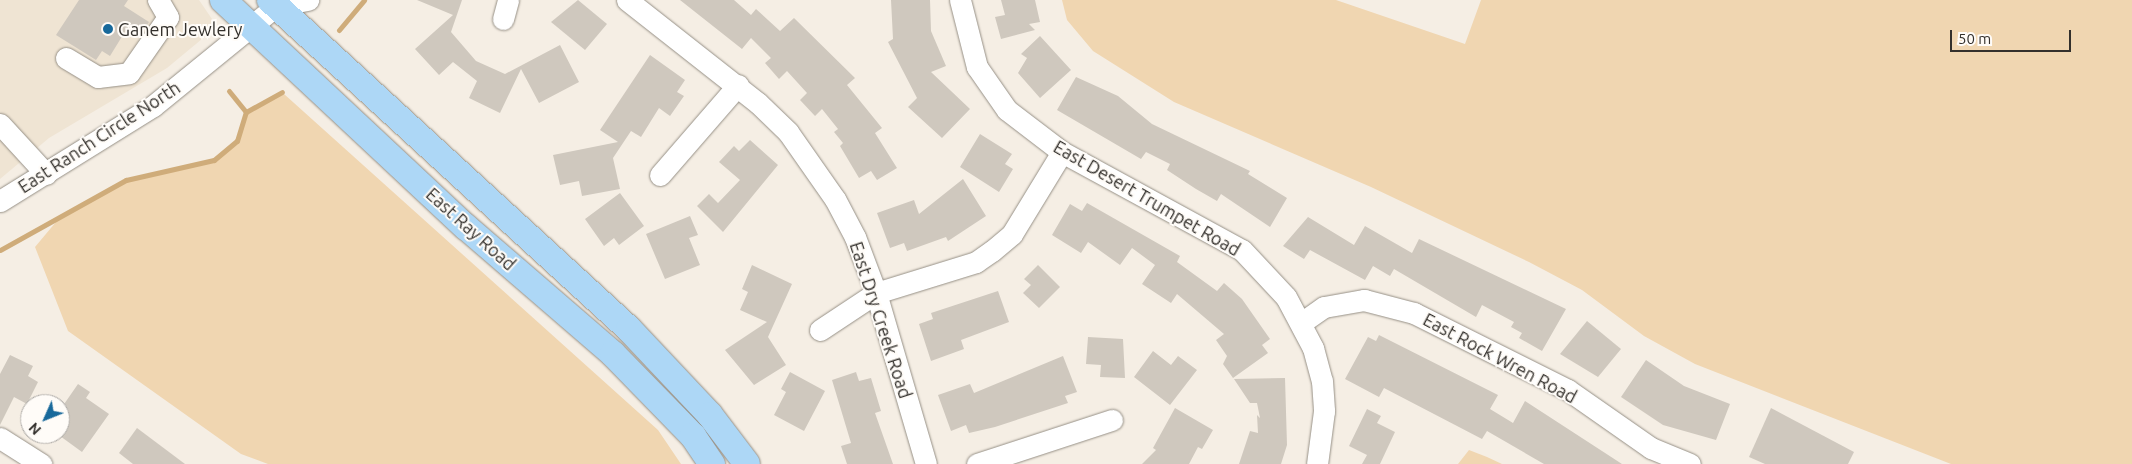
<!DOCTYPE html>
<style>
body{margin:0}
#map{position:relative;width:2132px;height:464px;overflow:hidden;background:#f5eee4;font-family:Ubuntu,sans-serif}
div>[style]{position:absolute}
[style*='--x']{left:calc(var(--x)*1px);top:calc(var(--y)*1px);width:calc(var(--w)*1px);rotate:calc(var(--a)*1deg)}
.built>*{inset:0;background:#efe4d3}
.green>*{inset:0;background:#f0d6b1}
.stream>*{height:5px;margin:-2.5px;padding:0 2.5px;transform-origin:2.5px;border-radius:2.5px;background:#cfac7a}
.building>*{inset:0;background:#cfc8be}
.roads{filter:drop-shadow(0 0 1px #969086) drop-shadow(0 0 1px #969086)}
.minor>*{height:21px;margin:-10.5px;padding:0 10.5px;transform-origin:10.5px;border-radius:10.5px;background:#fff}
.major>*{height:26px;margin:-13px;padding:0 13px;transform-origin:13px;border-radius:13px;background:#add7f6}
.dots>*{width:14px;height:14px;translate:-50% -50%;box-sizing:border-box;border:2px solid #fffcf8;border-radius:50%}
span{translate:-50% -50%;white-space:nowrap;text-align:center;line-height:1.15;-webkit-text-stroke:4px #fffcf8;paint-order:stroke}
.poi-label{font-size:18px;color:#33302c}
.left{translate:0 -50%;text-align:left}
.street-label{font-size:18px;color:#33302c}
.north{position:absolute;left:20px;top:394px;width:50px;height:50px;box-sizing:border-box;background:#fffcf8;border:1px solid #adaaa6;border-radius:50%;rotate:226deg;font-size:14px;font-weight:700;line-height:20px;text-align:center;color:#33302c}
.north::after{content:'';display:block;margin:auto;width:18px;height:22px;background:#18699b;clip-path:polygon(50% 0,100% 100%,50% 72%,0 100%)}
.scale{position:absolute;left:1950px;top:30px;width:121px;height:22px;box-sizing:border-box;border:2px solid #33302c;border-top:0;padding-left:6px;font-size:15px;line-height:18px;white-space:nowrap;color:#33302c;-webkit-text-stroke:4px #fffcf8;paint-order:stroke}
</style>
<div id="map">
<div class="built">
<i style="clip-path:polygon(0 0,199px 0,212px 19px,208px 34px,167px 68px,49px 138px,0 179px)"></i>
</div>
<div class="green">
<i style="clip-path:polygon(1062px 0,1336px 0,1465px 44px,1481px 0,2132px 0,2132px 464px,1951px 464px,1695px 364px,1644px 336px,1582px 290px,1529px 262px,1371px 187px,1174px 102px,1093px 51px,1067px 20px)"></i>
<i style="clip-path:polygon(284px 94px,658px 430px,681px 464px,268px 464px,241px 454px,68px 331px,35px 247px,61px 216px,126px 180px,214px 160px,237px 141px,246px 112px)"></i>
<i style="clip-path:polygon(1469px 450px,1487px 457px,1502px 464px,1458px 464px)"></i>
</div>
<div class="stream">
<i style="--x:339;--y:30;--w:39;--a:-50"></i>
<i style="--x:229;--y:91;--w:27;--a:51"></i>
<i style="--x:0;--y:250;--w:144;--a:-29.1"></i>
<i style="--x:126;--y:180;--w:90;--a:-12.8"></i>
<i style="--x:214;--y:160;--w:30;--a:-40"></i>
<i style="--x:237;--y:141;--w:30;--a:-73"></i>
<i style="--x:246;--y:112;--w:41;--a:-29.1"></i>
</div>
<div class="building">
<i style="clip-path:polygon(79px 0,128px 0,124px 6px,149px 22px,138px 38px,126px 30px,110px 56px,102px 51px,96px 60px,56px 35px)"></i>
<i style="clip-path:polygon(417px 0,462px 0,451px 32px,476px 61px,505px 74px,560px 45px,579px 82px,539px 103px,521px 69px,500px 113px,469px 98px,477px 81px,453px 62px,439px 75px,415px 49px,453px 15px)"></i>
<i style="clip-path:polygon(578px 0,607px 24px,585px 50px,551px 22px)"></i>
<i style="clip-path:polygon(680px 0,734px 0,751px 15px,756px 9px,780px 31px,794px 18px,855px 78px,847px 85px,882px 128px,875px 133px,897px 168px,877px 180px,871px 171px,859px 178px,840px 146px,843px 143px,834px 132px,838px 129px,822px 109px,815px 116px,800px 100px,807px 93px,787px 71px,779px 79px,765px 63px,771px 58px,751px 38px,742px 49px)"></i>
<i style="clip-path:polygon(891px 0,930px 0,931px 31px,946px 66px,931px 72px,970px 109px,942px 138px,908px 107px,917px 98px,888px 42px,893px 39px)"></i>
<i style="clip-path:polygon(1001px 0,1035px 0,1040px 22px,1029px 24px,1035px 30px,1001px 39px,995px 17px,1005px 15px)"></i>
<i style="clip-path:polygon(1040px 36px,1071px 70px,1040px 98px,1018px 73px,1027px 58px,1021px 54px)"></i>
<i style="clip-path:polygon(650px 55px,685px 80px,677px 92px,684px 96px,670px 116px,659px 108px,641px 137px,631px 131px,613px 158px,620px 189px,582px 196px,579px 181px,560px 185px,553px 155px,618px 142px,600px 130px)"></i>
<i style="clip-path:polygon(1076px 77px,1118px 96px,1152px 124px,1250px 171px,1248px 174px,1287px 198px,1270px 227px,1221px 194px,1217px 201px,1196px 189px,1167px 170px,1170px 164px,1146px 152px,1141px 159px,1057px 110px)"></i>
<i style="clip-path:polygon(980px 134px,1012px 154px,1005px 164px,1013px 169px,999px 192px,960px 167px)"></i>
<i style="clip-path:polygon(750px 140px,778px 165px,723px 232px,697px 206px,709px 194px,718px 203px,740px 180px,719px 162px,734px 146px,739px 151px)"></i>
<i style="clip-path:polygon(963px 179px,986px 216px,948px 241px,946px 237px,907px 251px,904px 243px,890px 248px,877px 213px,914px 200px,919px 214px)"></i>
<i style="clip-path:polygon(620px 193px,644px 226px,619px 245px,614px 238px,604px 246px,585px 219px)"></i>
<i style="clip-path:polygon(1087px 203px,1180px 256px,1177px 262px,1217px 291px,1224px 283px,1242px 299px,1270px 339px,1262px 345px,1268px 353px,1233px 378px,1223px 364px,1227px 356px,1216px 340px,1224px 334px,1177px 294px,1171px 303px,1142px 284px,1155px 265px,1132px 248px,1120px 265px,1088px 242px,1081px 253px,1052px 235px,1070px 204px,1082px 211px)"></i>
<i style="clip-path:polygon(690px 216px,698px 235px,689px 238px,700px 265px,665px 279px,646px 234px)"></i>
<i style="clip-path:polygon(1308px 217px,1354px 245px,1365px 226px,1412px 253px,1419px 239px,1566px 309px,1542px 351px,1519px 338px,1522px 333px,1511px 327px,1514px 322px,1482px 305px,1476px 317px,1394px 269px,1390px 276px,1373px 266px,1365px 280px,1310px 250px,1304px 259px,1283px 246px)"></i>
<i style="clip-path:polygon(752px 265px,792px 284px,768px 337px,786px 365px,754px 385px,725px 350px,767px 322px,740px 310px,748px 292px,742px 289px)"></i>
<i style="clip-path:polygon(1038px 265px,1060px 287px,1039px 308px,1023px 293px,1031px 285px,1024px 279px)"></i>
<i style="clip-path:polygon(998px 291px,1009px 322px,961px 340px,964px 349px,931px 361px,919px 324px,933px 319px,931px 313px)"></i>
<i style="clip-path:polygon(1587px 321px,1621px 349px,1598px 377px,1560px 354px)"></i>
<i style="clip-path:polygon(1379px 335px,1498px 395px,1490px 409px,1513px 423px,1525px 401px,1622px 464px,1544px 464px,1487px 431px,1482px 439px,1384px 388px,1379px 397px,1345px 379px,1368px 337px,1376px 341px)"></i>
<i style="clip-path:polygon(1088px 337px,1123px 339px,1125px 378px,1100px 377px,1101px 365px,1086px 364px)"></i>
<i style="clip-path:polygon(1153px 351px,1171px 365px,1178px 356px,1197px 370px,1170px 405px,1134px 377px)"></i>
<i style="clip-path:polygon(10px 355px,33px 366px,28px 376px,38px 382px,27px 404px,14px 397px,0 425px,0 374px)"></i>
<i style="clip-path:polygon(1063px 356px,1077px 392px,1065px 396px,1068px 403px,995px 427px,969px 433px,966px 425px,951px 431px,938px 395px,970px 384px,974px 393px)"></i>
<i style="clip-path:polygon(1646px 360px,1684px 386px,1730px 404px,1716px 440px,1663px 425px,1621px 397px)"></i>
<i style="clip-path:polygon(790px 372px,825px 391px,804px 431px,774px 415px,786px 392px,781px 389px)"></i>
<i style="clip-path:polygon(856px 372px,859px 381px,871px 378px,881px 411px,875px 413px,893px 464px,847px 464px,841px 446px,851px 443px,832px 380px)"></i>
<i style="clip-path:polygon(1285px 378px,1287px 445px,1281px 464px,1239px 464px,1250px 431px,1258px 433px,1257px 415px,1260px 418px,1257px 403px,1250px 403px,1234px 379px)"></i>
<i style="clip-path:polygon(78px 384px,90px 392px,86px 398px,109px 414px,82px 452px,60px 436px,60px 410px)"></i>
<i style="clip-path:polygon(1175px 408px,1213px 430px,1202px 449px,1198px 447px,1189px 464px,1142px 464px,1156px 450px,1153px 448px)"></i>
<i style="clip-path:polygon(1771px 408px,1854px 452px,1848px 464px,1765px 464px,1749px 457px)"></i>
<i style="clip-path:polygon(1367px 409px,1381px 416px,1377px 423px,1395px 432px,1380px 464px,1362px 464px,1367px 455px,1349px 446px)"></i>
<i style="clip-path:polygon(137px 428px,185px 464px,133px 464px,119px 453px)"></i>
</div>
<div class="roads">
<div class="minor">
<i style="--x:627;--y:0;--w:167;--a:38.2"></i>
<i style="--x:758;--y:103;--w:42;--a:44"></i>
<i style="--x:788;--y:132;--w:82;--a:55"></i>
<i style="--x:835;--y:199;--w:43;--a:62.2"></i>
<i style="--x:855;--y:237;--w:60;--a:69.4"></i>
<i style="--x:876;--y:293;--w:178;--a:73.7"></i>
<i style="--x:960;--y:0;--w:69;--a:75.8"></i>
<i style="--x:977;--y:67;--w:52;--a:55.1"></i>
<i style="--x:1007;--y:110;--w:69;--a:37.4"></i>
<i style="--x:1062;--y:152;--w:205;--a:28.6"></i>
<i style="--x:1242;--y:250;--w:64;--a:46.9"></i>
<i style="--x:1286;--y:297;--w:58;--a:62.1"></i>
<i style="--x:1313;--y:348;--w:34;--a:75"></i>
<i style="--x:1322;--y:381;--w:30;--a:86"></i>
<i style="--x:1324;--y:411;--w:53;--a:97.5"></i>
<i style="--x:503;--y:19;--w:20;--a:-75"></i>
<i style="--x:66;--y:58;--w:37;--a:31"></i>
<i style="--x:98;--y:77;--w:31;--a:-7"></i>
<i style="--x:129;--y:73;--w:68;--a:-55.1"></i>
<i style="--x:168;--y:17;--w:20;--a:-120"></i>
<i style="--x:0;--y:124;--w:68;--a:47.4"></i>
<i style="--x:660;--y:175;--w:119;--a:-49.1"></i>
<i style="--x:0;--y:201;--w:180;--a:-31.8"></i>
<i style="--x:153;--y:106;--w:159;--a:-39.1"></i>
<i style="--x:276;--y:6;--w:33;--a:-11"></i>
<i style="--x:1301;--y:323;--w:28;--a:-35"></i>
<i style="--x:1324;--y:307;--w:41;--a:-9.9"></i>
<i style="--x:1364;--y:300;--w:52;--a:14.6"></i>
<i style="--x:1414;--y:313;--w:172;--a:26.6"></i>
<i style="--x:1568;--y:390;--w:101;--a:34.9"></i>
<i style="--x:1651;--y:448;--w:42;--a:22.3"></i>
<i style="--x:820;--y:330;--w:67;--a:-33.5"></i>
<i style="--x:876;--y:293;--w:105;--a:-17.2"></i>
<i style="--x:976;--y:262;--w:19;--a:-35"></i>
<i style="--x:992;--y:251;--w:26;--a:-40"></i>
<i style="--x:1012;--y:234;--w:96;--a:-58.6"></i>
<i style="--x:0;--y:438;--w:49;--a:32.4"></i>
<i style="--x:977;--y:464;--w:142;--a:-18.1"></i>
</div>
<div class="major">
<i style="--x:223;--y:0;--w:333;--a:43.1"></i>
<i style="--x:466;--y:227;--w:194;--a:40.8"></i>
<i style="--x:613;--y:354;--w:115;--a:45.7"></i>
<i style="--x:693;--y:436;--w:34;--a:56"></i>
<i style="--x:270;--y:0;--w:487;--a:42.5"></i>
<i style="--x:629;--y:329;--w:118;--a:46.7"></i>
<i style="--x:710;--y:415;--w:61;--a:52.9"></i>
</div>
</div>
<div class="dots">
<i style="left:108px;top:29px;background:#18699b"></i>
</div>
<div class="poi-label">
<span class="left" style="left:118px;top:29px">Ganem Jewlery</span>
</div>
<div class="street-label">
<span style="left:99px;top:137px;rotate:-33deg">East Ranch Circle North</span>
<span style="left:1147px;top:198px;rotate:30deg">East Desert Trumpet Road</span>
<span style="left:471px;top:229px;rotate:42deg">East Ray Road</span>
<span style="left:881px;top:320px;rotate:72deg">East Dry Creek Road</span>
<span style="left:1500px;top:358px;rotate:28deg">East Rock Wren Road</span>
</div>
<div class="north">N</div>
<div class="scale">50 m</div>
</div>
